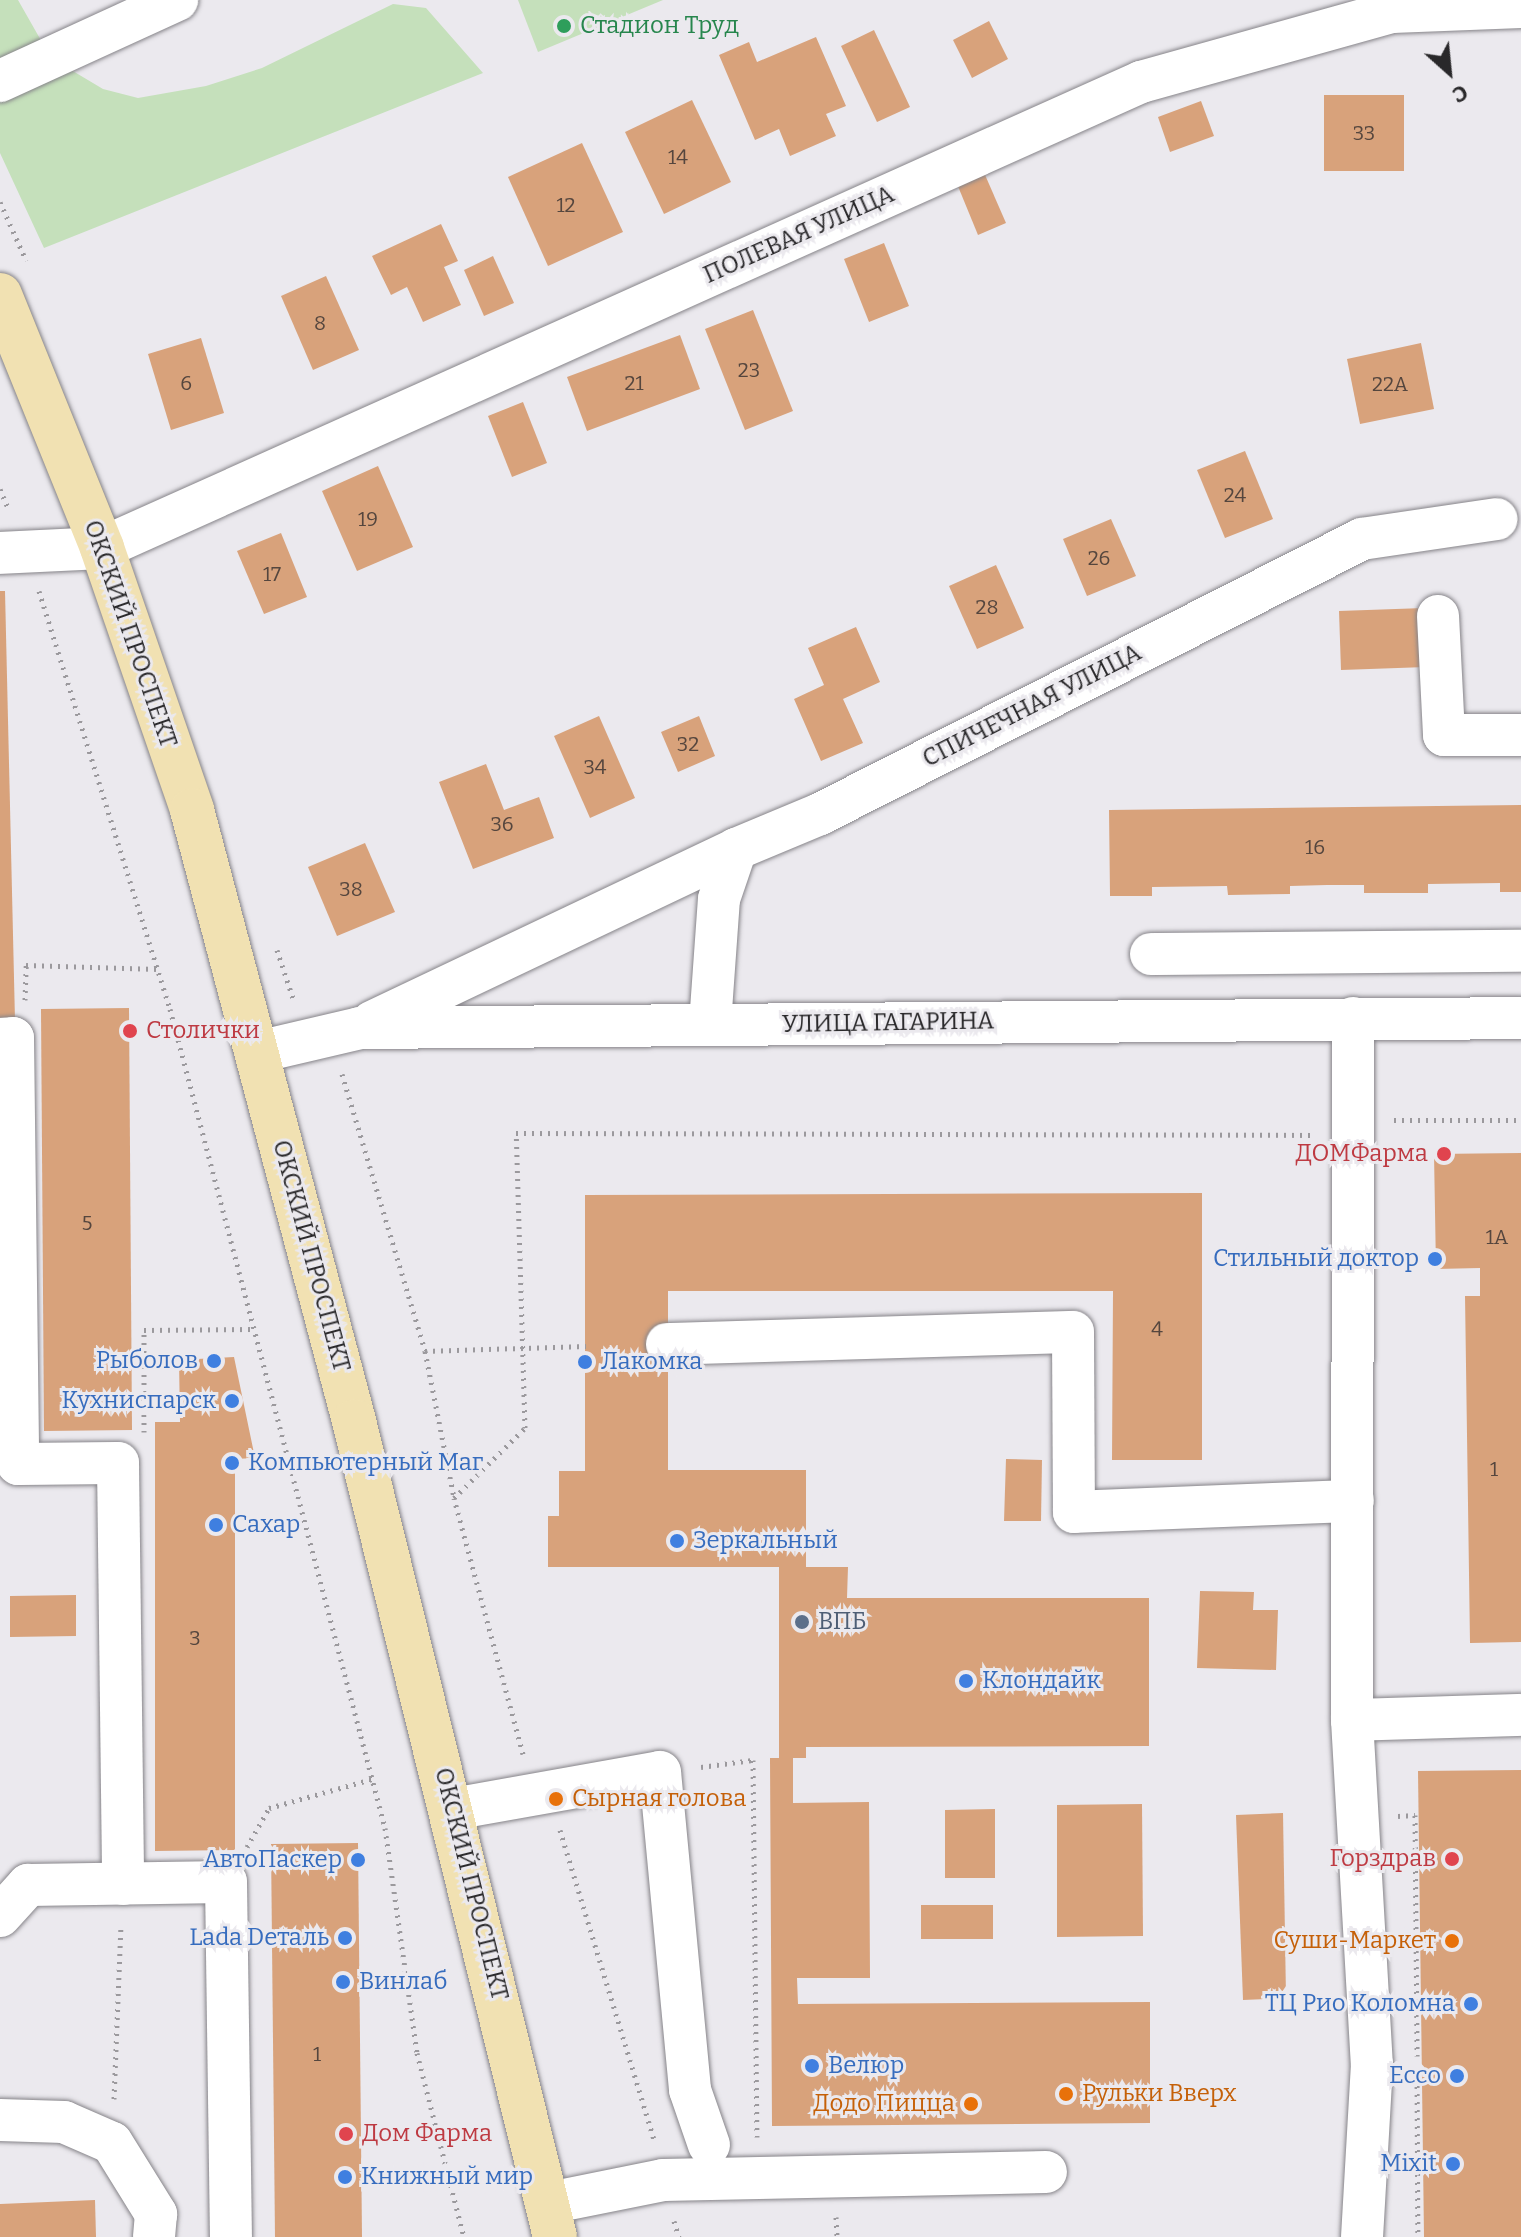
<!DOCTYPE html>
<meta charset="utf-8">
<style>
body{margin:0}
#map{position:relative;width:1521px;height:2237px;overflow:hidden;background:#ebe9ee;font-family:Bitter,serif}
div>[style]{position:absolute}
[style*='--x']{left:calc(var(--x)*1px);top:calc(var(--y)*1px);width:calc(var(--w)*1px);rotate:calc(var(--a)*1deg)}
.green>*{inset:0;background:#c5e0bb}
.building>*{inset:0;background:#d8a27b}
.path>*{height:5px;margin-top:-2.5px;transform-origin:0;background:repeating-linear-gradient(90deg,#9b999d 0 2px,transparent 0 8px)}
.roads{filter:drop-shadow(0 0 2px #868489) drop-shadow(0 0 2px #868489)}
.minor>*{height:42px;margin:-21px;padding:0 21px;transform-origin:21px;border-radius:21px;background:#fff}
.major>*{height:44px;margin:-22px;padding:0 22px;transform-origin:22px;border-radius:22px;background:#f1e1b2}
.dots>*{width:22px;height:22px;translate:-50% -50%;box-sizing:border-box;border:4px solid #ebe9ee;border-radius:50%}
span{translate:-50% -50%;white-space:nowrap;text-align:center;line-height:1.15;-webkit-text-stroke:6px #ebe9ee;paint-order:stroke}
.number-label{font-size:20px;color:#55463e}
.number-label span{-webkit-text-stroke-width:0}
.leisure-label{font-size:24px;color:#27864d}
.left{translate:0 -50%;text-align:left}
.street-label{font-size:24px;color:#29282a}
.health-label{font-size:24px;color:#be3a42}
.right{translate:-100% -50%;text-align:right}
.shop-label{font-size:24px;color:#366cbe}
.service-label{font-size:24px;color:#4e5e75}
.food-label{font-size:24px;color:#c56008}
.north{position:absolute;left:1409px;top:32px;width:80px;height:80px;-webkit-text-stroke:6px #ebe9ee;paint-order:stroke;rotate:153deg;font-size:22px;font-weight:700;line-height:32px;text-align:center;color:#29282a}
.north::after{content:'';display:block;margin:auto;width:28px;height:36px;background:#29282a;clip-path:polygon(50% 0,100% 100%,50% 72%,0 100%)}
</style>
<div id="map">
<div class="green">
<i style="clip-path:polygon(0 0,18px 0,51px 58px,103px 89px,138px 98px,206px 86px,262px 68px,393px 4px,426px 8px,483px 73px,44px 248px,0 153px)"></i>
<i style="clip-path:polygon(518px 0,663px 0,538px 52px)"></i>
</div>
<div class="building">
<i style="clip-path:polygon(989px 21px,1008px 59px,972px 78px,953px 40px)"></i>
<i style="clip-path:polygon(874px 30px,910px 107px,877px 122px,841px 46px)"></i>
<i style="clip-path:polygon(816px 37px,846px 106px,826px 114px,836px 136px,790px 156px,779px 129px,755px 140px,719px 55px,749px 42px,757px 62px)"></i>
<i style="clip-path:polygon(1324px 95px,1404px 95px,1404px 171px,1324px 171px)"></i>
<i style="clip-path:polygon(692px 100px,731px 182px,664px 214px,625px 132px)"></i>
<i style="clip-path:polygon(1201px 101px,1214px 136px,1170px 152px,1158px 117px)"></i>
<i style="clip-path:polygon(582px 143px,623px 232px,548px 266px,508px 177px)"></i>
<i style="clip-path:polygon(982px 168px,1006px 223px,978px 235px,955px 179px)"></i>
<i style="clip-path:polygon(441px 224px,458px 261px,444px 267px,461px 305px,423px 322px,407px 287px,391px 295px,372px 256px)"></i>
<i style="clip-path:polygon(884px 243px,909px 306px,869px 322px,844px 259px)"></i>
<i style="clip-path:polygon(493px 256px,514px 303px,484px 316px,464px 270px)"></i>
<i style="clip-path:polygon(326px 276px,359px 350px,313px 370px,281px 296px)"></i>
<i style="clip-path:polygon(753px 310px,793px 411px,745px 430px,705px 329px)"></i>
<i style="clip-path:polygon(680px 335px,700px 389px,587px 431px,567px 377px)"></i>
<i style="clip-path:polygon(201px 338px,224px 413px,171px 430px,148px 354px)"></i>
<i style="clip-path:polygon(1421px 343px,1434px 409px,1360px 424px,1347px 359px)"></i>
<i style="clip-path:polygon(523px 402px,547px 463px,512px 477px,488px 416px)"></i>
<i style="clip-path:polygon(1245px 451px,1273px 519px,1225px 538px,1197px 470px)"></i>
<i style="clip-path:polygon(378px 466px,413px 547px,357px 571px,322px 491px)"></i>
<i style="clip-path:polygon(1111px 519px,1136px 576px,1087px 596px,1063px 539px)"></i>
<i style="clip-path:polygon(281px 533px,307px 597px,264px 614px,237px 551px)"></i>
<i style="clip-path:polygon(996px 565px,1024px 628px,977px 649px,949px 586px)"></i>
<i style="clip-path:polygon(0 591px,5px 591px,15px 1021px,0 1021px)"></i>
<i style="clip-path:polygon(1424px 608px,1426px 667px,1341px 670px,1339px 611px)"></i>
<i style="clip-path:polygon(856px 627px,880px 682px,843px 699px,863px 743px,821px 761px,794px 699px,824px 685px,808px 648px)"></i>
<i style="clip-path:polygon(599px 716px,635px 798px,590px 818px,554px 736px)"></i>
<i style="clip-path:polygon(699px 716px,715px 756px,678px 772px,661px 732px)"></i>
<i style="clip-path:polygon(486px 764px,504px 810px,539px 797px,554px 838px,473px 869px,439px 782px)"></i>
<i style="clip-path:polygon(1521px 805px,1521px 892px,1500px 892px,1500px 883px,1428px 884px,1428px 893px,1364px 893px,1364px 885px,1327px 885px,1290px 886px,1290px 894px,1228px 895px,1227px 886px,1152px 887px,1152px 896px,1110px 896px,1109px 810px)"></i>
<i style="clip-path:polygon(365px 843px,395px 912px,337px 936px,308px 867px)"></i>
<i style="clip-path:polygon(129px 1008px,132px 1430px,44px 1431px,41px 1009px)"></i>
<i style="clip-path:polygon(1521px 1153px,1521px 1642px,1470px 1643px,1465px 1296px,1480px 1296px,1480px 1268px,1436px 1269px,1434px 1154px)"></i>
<i style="clip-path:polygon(1202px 1193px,1202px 1460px,1112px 1460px,1113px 1291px,668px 1291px,668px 1470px,806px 1470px,806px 1567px,848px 1567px,847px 1598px,1149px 1598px,1149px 1746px,806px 1747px,806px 1758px,793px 1758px,793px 1803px,869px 1802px,870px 1978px,797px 1978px,798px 2004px,1150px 2002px,1150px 2123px,772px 2126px,770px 1758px,779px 1758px,779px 1567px,548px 1567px,548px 1516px,559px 1516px,559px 1471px,585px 1471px,585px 1195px)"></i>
<i style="clip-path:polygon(234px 1357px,255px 1458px,235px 1459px,235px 1850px,155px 1851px,155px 1422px,180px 1422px,179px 1360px)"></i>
<i style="clip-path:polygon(1006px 1459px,1042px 1460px,1041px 1521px,1004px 1521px)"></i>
<i style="clip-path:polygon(1200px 1591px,1254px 1592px,1253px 1610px,1278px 1610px,1276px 1670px,1197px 1668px)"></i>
<i style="clip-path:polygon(76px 1595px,76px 1636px,10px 1637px,10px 1596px)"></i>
<i style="clip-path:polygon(1521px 1770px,1521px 2237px,1424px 2237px,1418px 1771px)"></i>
<i style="clip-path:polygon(1142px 1804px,1143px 1936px,1057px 1937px,1057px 1805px)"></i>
<i style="clip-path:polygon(995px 1809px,995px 1878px,945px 1878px,945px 1810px)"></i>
<i style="clip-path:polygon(1283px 1813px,1286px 1998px,1243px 2000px,1236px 1815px)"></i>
<i style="clip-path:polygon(358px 1843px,362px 2237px,275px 2237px,271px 1844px)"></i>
<i style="clip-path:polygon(921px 1905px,993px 1905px,993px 1939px,921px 1939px)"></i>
<i style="clip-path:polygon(95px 2200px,96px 2237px,0 2237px,0 2204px)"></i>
</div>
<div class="path">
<i style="--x:0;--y:202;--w:64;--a:65.9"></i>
<i style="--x:0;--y:489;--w:23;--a:67"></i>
<i style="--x:39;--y:591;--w:438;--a:72.6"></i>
<i style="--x:170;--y:1009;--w:847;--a:75.29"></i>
<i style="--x:385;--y:1828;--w:227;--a:81.9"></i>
<i style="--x:417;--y:2053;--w:190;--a:75.7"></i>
<i style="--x:277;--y:950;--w:54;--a:71.6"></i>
<i style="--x:25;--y:1000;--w:35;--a:-88"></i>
<i style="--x:26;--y:965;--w:132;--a:1.7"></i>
<i style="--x:342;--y:1074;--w:289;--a:73.3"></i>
<i style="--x:425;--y:1351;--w:149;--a:78.8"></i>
<i style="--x:1394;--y:1120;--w:127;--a:0"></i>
<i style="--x:425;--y:1351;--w:161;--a:-1.8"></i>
<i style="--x:144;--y:1432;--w:102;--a:-90"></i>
<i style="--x:144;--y:1330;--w:109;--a:-0.5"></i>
<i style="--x:523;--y:1754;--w:265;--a:-105.1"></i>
<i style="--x:454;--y:1498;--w:100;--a:-44.6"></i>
<i style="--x:525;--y:1428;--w:295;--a:-91.7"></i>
<i style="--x:516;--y:1133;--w:798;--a:0.14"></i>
<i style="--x:701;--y:1767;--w:52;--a:-7.7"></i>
<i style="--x:753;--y:1760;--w:377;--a:89.4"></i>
<i style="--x:1398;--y:1816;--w:17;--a:-3"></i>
<i style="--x:1415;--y:1815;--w:241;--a:89.5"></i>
<i style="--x:560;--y:1830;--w:326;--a:73.1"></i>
<i style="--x:247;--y:1847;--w:45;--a:-60.6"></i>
<i style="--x:269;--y:1808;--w:107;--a:-15.7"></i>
<i style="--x:1417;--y:2070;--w:167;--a:89.7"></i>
<i style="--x:114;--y:2099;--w:174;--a:-87.7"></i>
<i style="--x:836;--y:2217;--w:20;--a:87"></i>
<i style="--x:674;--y:2221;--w:17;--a:73"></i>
</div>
<div class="roads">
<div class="minor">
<i style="--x:0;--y:81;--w:195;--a:-24.6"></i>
<i style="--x:0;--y:553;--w:102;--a:-2.8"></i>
<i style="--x:102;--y:548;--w:1139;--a:-24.16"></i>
<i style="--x:1141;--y:82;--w:261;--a:-15.6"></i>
<i style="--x:1392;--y:12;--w:129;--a:-2.2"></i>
<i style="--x:1438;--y:616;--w:119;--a:87.1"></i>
<i style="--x:1444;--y:735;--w:77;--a:0"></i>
<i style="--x:1151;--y:954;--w:370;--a:-0.5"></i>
<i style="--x:1353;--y:1018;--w:702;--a:90.08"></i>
<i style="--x:1352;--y:1720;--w:345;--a:86.7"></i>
<i style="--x:1372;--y:2064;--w:173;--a:93.3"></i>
<i style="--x:372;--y:1022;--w:403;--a:-25.4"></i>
<i style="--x:710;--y:1024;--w:125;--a:-85.9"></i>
<i style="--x:719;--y:899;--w:53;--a:-71.2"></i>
<i style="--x:736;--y:849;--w:91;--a:-22.6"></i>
<i style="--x:820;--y:814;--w:608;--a:-26.9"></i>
<i style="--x:1362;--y:539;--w:136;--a:-8.4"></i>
<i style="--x:0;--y:1039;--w:13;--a:-4"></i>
<i style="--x:13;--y:1038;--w:426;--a:89.3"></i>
<i style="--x:18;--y:1464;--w:100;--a:-0.6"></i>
<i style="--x:118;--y:1463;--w:421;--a:89.3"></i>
<i style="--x:258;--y:1052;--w:105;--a:-13.2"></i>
<i style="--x:360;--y:1028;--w:1161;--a:-0.49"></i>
<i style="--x:667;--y:1344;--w:406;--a:-1.7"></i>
<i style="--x:1073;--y:1332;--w:180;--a:89.7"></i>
<i style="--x:1074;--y:1512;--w:279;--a:-2.3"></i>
<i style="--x:1352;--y:1720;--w:169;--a:-1.7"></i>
<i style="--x:453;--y:1809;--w:210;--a:-10.1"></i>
<i style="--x:660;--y:1772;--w:319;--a:84.6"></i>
<i style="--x:690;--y:2090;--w:58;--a:70.9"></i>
<i style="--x:0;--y:1916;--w:42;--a:-47.9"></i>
<i style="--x:28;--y:1885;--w:198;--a:-0.9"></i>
<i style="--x:226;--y:1882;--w:355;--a:89.2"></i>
<i style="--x:0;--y:2120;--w:64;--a:1.8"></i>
<i style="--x:64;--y:2122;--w:52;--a:23.6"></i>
<i style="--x:112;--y:2143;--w:84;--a:58.2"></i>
<i style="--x:156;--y:2214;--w:23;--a:95"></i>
<i style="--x:549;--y:2203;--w:116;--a:-11.4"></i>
<i style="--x:663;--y:2180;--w:383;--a:-1.2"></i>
</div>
<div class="major">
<i style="--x:0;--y:295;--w:273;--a:68"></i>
<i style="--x:102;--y:548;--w:277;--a:71"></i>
<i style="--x:192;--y:810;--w:632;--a:75.15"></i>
<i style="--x:354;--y:1421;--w:840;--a:76.16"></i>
</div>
</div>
<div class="dots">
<i style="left:564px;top:26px;background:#2e9e5b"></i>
<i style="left:130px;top:1031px;background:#e0444e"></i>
<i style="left:1444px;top:1154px;background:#e0444e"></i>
<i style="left:1435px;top:1259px;background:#3f7fe0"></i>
<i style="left:214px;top:1361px;background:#3f7fe0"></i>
<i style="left:585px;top:1362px;background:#3f7fe0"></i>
<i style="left:232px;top:1401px;background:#3f7fe0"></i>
<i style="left:232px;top:1463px;background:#3f7fe0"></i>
<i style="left:216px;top:1525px;background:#3f7fe0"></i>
<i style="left:677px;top:1541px;background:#3f7fe0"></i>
<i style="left:802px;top:1622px;background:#5c6f8a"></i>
<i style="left:966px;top:1681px;background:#3f7fe0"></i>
<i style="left:556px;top:1799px;background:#e8710a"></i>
<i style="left:1452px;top:1859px;background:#e0444e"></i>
<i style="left:358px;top:1860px;background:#3f7fe0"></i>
<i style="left:345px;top:1938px;background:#3f7fe0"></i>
<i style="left:1452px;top:1941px;background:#e8710a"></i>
<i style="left:343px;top:1982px;background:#3f7fe0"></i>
<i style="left:1471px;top:2004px;background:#3f7fe0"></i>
<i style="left:812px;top:2066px;background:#3f7fe0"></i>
<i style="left:1457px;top:2076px;background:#3f7fe0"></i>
<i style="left:1066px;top:2094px;background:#e8710a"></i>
<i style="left:971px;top:2104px;background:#e8710a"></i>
<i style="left:346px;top:2134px;background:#e0444e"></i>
<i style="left:1453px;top:2164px;background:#3f7fe0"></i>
<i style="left:345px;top:2177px;background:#3f7fe0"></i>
</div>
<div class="number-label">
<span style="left:1364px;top:133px">33</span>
<span style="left:678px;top:157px">14</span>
<span style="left:566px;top:205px">12</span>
<span style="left:320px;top:323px">8</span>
<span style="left:749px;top:370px">23</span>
<span style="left:186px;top:383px">6</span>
<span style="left:634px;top:383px">21</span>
<span style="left:1390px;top:384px">22А</span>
<span style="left:1235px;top:495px">24</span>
<span style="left:368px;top:519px">19</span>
<span style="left:1099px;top:558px">26</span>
<span style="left:272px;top:574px">17</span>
<span style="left:987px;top:607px">28</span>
<span style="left:688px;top:744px">32</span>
<span style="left:595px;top:767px">34</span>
<span style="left:502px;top:824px">36</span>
<span style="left:1315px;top:847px">16</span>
<span style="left:351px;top:889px">38</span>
<span style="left:87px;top:1223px">5</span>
<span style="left:1497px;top:1237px">1А</span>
<span style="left:1157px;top:1329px">4</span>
<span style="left:1494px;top:1469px">1</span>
<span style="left:195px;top:1638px">3</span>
<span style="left:317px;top:2054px">1</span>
</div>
<div class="leisure-label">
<span class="left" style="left:580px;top:26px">Стадион Труд</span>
</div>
<div class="street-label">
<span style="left:799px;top:235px;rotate:-24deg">ПОЛЕВАЯ УЛИЦА</span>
<span style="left:130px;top:634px;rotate:71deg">ОКСКИЙ ПРОСПЕКТ</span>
<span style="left:1032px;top:706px;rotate:-27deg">СПИЧЕЧНАЯ УЛИЦА</span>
<span style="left:888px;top:1023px;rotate:-1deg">УЛИЦА ГАГАРИНА</span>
<span style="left:311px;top:1256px;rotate:75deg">ОКСКИЙ ПРОСПЕКТ</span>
<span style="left:471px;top:1884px;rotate:76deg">ОКСКИЙ ПРОСПЕКТ</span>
</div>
<div class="health-label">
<span class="left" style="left:146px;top:1031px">Столички</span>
<span class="right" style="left:1428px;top:1154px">ДОМФарма</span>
<span class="right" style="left:1436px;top:1859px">Горздрав</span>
<span class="left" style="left:362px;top:2134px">Дом Фарма</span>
</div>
<div class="shop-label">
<span class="right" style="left:1419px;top:1259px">Стильный доктор</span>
<span class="right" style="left:198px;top:1361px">Рыболов</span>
<span class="left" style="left:601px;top:1362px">Лакомка</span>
<span class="right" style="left:216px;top:1401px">Кухниспарск</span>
<span class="left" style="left:248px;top:1463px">Компьютерный Маг</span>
<span class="left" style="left:232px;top:1525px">Сахар</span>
<span class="left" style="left:693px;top:1541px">Зеркальный</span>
<span class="left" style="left:982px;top:1681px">Клондайк</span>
<span class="right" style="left:342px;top:1860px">АвтоПаскер</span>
<span class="right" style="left:329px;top:1938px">Lada Dеталь</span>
<span class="left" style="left:359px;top:1982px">Винлаб</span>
<span class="right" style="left:1455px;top:2004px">ТЦ Рио Коломна</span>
<span class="left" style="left:828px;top:2066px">Велюр</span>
<span class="right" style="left:1441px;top:2076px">Ecco</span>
<span class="right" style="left:1437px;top:2164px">Mixit</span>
<span class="left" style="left:361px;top:2177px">Книжный мир</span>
</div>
<div class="service-label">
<span class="left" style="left:818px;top:1622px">ВПБ</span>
</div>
<div class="food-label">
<span class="left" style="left:572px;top:1799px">Сырная голова</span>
<span class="right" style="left:1436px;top:1941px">Суши-Маркет</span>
<span class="left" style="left:1082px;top:2094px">Рульки Вверх</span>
<span class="right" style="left:955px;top:2104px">Додо Пицца</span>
</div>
<div class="north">С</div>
</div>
